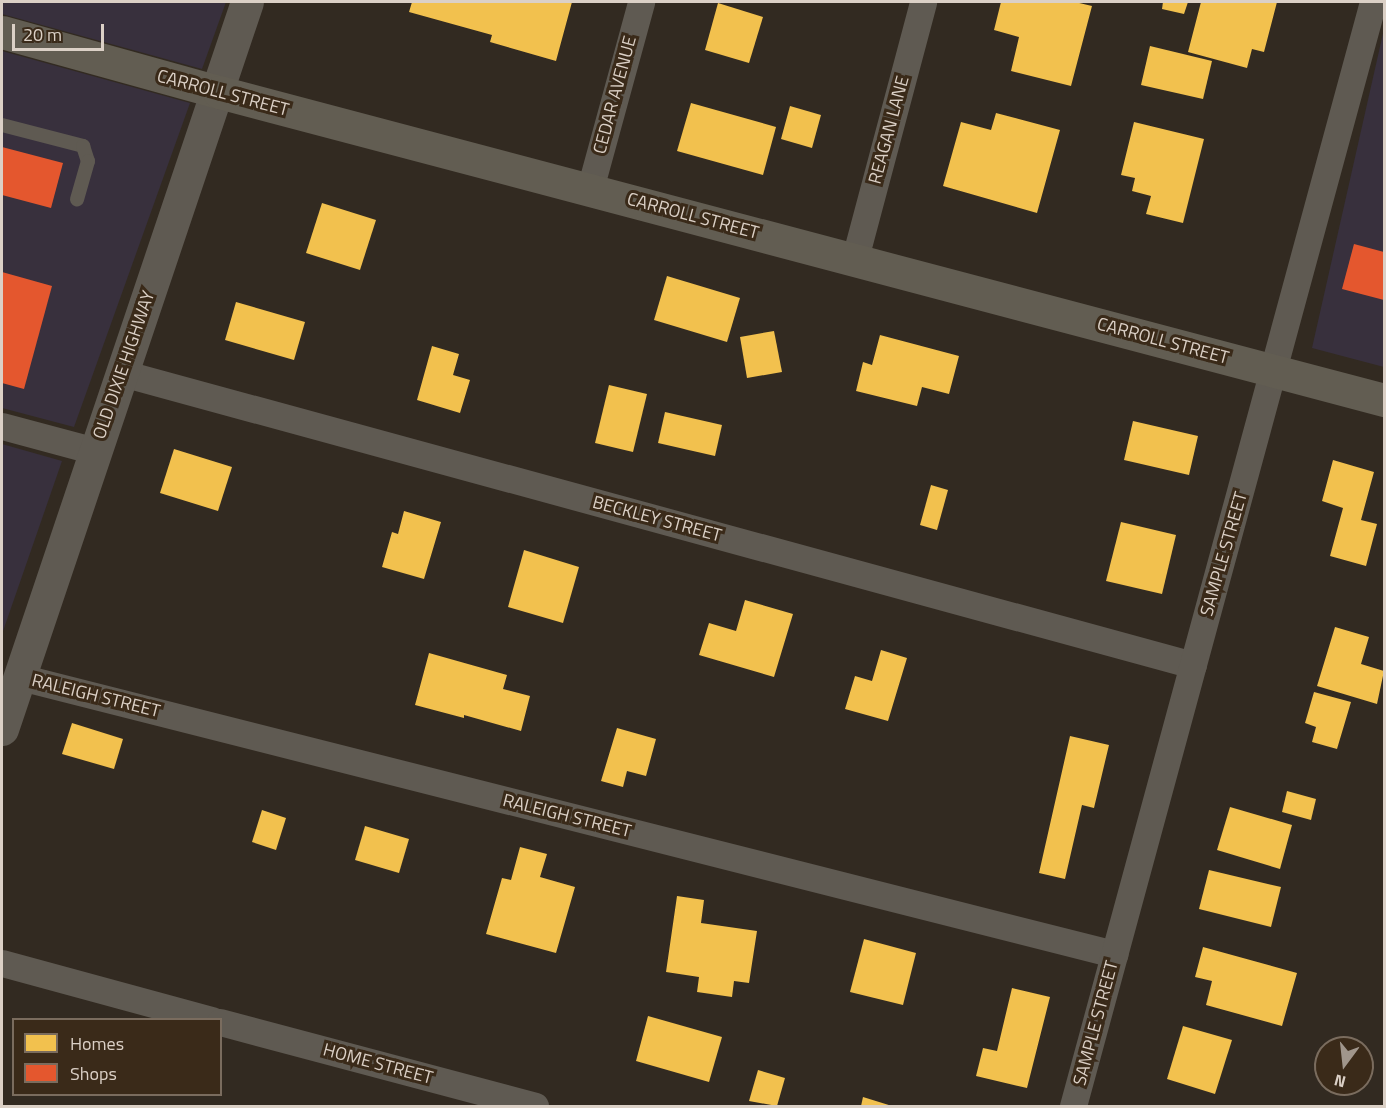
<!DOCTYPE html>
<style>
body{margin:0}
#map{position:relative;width:1386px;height:1108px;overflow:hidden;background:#322a21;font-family:"Titillium Web",sans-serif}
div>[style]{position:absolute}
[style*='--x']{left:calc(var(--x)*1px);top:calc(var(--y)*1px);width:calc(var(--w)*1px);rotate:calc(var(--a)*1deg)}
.commercial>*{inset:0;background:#38303d}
.homes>*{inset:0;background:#f2c14e}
.shops>*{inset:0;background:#e4572e}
.service>*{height:14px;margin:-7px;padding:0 7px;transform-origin:7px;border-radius:7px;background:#5f5a52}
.minor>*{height:27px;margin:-13.5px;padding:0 13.5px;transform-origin:13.5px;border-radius:13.5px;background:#5f5a52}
.tertiary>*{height:33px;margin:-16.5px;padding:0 16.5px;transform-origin:16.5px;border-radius:16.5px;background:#5f5a52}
.secondary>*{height:33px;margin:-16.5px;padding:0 16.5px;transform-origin:16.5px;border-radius:16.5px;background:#625d52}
span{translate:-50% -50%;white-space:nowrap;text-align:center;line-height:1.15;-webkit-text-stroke:6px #3a2a19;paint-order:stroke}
.street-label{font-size:18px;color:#dbd0c6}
.frame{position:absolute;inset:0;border:3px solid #dbd0c6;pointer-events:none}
.legend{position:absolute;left:12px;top:1018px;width:210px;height:78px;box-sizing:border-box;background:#3a2a19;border:2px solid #7a6c5e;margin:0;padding:8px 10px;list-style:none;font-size:18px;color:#dbd0c6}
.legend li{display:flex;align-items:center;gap:12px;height:30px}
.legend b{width:30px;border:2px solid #7a6c5e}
.north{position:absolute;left:1314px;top:1036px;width:60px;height:60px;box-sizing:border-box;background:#3a2a19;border:2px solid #7a6c5e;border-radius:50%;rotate:195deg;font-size:16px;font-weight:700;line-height:24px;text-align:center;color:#dbd0c6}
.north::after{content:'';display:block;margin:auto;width:21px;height:27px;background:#a0968c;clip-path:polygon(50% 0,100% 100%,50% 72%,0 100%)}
.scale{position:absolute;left:12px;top:24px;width:92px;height:27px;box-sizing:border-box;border:3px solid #dbd0c6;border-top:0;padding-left:8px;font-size:18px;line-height:21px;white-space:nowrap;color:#dbd0c6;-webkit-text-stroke:4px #3a2a19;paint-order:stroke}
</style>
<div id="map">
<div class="commercial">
<i style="clip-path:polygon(2px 2px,226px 2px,202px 69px,2px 14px)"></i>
<i style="clip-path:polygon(1384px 29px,1384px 367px,1312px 348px)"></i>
<i style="clip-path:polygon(2px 51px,190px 103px,74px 427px,2px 408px)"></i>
<i style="clip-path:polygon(2px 444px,62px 461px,2px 634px)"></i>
</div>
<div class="homes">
<i style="clip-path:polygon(412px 2px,572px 2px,556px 61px,490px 42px,492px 35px,409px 12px)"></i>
<i style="clip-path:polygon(1001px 2px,1075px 2px,1092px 6px,1071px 86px,1011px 71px,1019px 37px,994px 30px)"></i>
<i style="clip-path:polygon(1163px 2px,1188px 2px,1184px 14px,1162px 9px)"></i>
<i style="clip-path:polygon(1201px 2px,1277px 2px,1264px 52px,1252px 49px,1247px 68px,1188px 52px)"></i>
<i style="clip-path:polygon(718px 3px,763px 17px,749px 63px,705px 50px)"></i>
<i style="clip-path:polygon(1150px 46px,1212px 61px,1203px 99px,1141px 85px)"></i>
<i style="clip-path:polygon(691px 103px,776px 127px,763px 175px,677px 151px)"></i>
<i style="clip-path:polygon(790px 106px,821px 115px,812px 148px,781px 139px)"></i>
<i style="clip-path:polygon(996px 113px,1060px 130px,1037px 213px,943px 186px,961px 122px,991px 130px)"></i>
<i style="clip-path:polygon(1134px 122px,1204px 139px,1183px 223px,1146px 214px,1151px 196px,1132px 191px,1135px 178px,1121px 175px)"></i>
<i style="clip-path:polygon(322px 203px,376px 220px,360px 270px,306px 253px)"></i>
<i style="clip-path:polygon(667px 276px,740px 298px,727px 342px,654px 320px)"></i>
<i style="clip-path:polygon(236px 302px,305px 322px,294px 360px,225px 340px)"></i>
<i style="clip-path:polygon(774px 331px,782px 372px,747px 378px,740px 337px)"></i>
<i style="clip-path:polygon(880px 335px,959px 356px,949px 394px,922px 387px,917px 406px,856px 391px,863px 362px,872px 365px)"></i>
<i style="clip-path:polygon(432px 346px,459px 354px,453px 375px,470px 380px,460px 413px,417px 400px)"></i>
<i style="clip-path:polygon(609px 385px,647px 394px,633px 452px,595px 443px)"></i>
<i style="clip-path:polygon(665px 412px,722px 425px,715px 456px,658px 443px)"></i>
<i style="clip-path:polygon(1133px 421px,1198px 436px,1189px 475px,1124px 460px)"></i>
<i style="clip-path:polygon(174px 449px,232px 467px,218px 511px,160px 493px)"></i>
<i style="clip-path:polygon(1333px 460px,1374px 472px,1361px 520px,1377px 524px,1366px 566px,1330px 556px,1343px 508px,1322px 501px)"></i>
<i style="clip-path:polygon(931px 485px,948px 490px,937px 530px,920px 525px)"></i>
<i style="clip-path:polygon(404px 511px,441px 522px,424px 579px,382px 567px,392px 532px,398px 534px)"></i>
<i style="clip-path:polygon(1121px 522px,1176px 535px,1162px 594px,1106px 581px)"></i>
<i style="clip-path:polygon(524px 550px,579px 567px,563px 623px,508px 607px)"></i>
<i style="clip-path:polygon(745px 600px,793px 614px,774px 677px,699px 655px,709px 623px,736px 631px)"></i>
<i style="clip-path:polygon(1335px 627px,1369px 637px,1361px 664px,1384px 671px,1377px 704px,1317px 686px)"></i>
<i style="clip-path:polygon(881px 650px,907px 658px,888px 721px,845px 709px,855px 676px,872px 681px)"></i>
<i style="clip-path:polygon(429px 653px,507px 675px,503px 689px,530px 696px,521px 731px,464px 715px,464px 718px,415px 705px)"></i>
<i style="clip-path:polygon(1314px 692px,1351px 702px,1337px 749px,1312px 742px,1316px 727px,1305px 723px)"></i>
<i style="clip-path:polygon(72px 723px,123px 739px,114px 769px,62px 754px)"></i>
<i style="clip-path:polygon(617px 728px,656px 739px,646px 776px,627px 771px,623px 787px,601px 781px)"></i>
<i style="clip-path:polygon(1070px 736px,1109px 745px,1094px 808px,1082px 805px,1065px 879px,1039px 873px)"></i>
<i style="clip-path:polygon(1287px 791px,1316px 799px,1311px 820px,1282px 812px)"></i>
<i style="clip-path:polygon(1230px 807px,1292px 825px,1280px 869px,1217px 850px)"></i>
<i style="clip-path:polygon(262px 810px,286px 818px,276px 850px,252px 842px)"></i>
<i style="clip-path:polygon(365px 826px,409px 839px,399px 873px,355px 860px)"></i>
<i style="clip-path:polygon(520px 847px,547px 854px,540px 877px,575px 887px,556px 953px,486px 934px,502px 878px,511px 880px)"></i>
<i style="clip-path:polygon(1209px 870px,1281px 887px,1271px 927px,1199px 909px)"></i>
<i style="clip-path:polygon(677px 896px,704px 900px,701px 923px,757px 931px,749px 983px,734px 981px,732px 997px,697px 992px,699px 977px,666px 972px)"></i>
<i style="clip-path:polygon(864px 939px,916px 953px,903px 1005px,850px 992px)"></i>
<i style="clip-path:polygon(1203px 947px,1297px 973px,1282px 1026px,1206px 1005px,1212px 981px,1195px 977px)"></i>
<i style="clip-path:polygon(1012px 988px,1050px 997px,1027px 1088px,976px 1076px,983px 1048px,997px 1051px)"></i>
<i style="clip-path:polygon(648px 1016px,722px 1037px,709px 1082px,636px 1061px)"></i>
<i style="clip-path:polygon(1183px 1026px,1232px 1040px,1215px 1094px,1167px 1079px)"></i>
<i style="clip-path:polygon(758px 1070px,785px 1078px,777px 1106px,749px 1101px)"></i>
<i style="clip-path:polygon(863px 1097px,892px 1106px,861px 1106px)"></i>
</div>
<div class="shops">
<i style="clip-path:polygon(2px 147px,63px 163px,51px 208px,2px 195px)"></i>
<i style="clip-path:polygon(1354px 244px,1384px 252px,1384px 300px,1342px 289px)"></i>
<i style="clip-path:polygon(2px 272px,52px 286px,24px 389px,2px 383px)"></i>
</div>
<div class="service">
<i style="--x:2;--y:125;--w:84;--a:14.5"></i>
<i style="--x:83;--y:146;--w:16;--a:72"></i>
<i style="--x:88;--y:161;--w:40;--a:106"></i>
</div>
<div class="minor">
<i style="--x:590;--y:189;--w:194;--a:-74.7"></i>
<i style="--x:855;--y:258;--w:265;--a:-75.1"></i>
<i style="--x:122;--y:373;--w:1110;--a:15.25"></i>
<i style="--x:2;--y:426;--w:96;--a:15"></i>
<i style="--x:20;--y:677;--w:1129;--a:14.21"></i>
<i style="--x:2;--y:963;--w:218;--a:15.2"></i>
<i style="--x:220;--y:1022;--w:326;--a:14.9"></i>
<i style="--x:1073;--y:1106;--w:1144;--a:-74.8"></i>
</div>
<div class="tertiary">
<i style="--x:2;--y:729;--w:767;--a:-71.38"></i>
</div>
<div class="secondary">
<i style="--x:2;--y:32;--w:225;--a:15.5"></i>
<i style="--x:219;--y:92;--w:1205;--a:14.81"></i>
</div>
<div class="street-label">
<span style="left:223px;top:93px;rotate:15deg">CARROLL STREET</span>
<span style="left:615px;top:95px;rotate:-75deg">CEDAR AVENUE</span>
<span style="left:889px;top:130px;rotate:-75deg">REAGAN LANE</span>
<span style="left:693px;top:216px;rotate:15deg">CARROLL STREET</span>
<span style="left:1163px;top:341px;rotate:15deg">CARROLL STREET</span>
<span style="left:124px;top:365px;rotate:-71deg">OLD DIXIE HIGHWAY</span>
<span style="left:657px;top:519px;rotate:15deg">BECKLEY STREET</span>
<span style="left:1224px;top:554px;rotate:-74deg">SAMPLE STREET</span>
<span style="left:96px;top:696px;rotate:14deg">RALEIGH STREET</span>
<span style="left:567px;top:816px;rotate:14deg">RALEIGH STREET</span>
<span style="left:1096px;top:1023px;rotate:-75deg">SAMPLE STREET</span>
<span style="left:378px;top:1064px;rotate:15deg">HOME STREET</span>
</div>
<div class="frame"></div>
<ul class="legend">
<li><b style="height:16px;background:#f2c14e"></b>Homes</li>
<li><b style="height:16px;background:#e4572e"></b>Shops</li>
</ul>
<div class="north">N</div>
<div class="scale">20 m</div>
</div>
